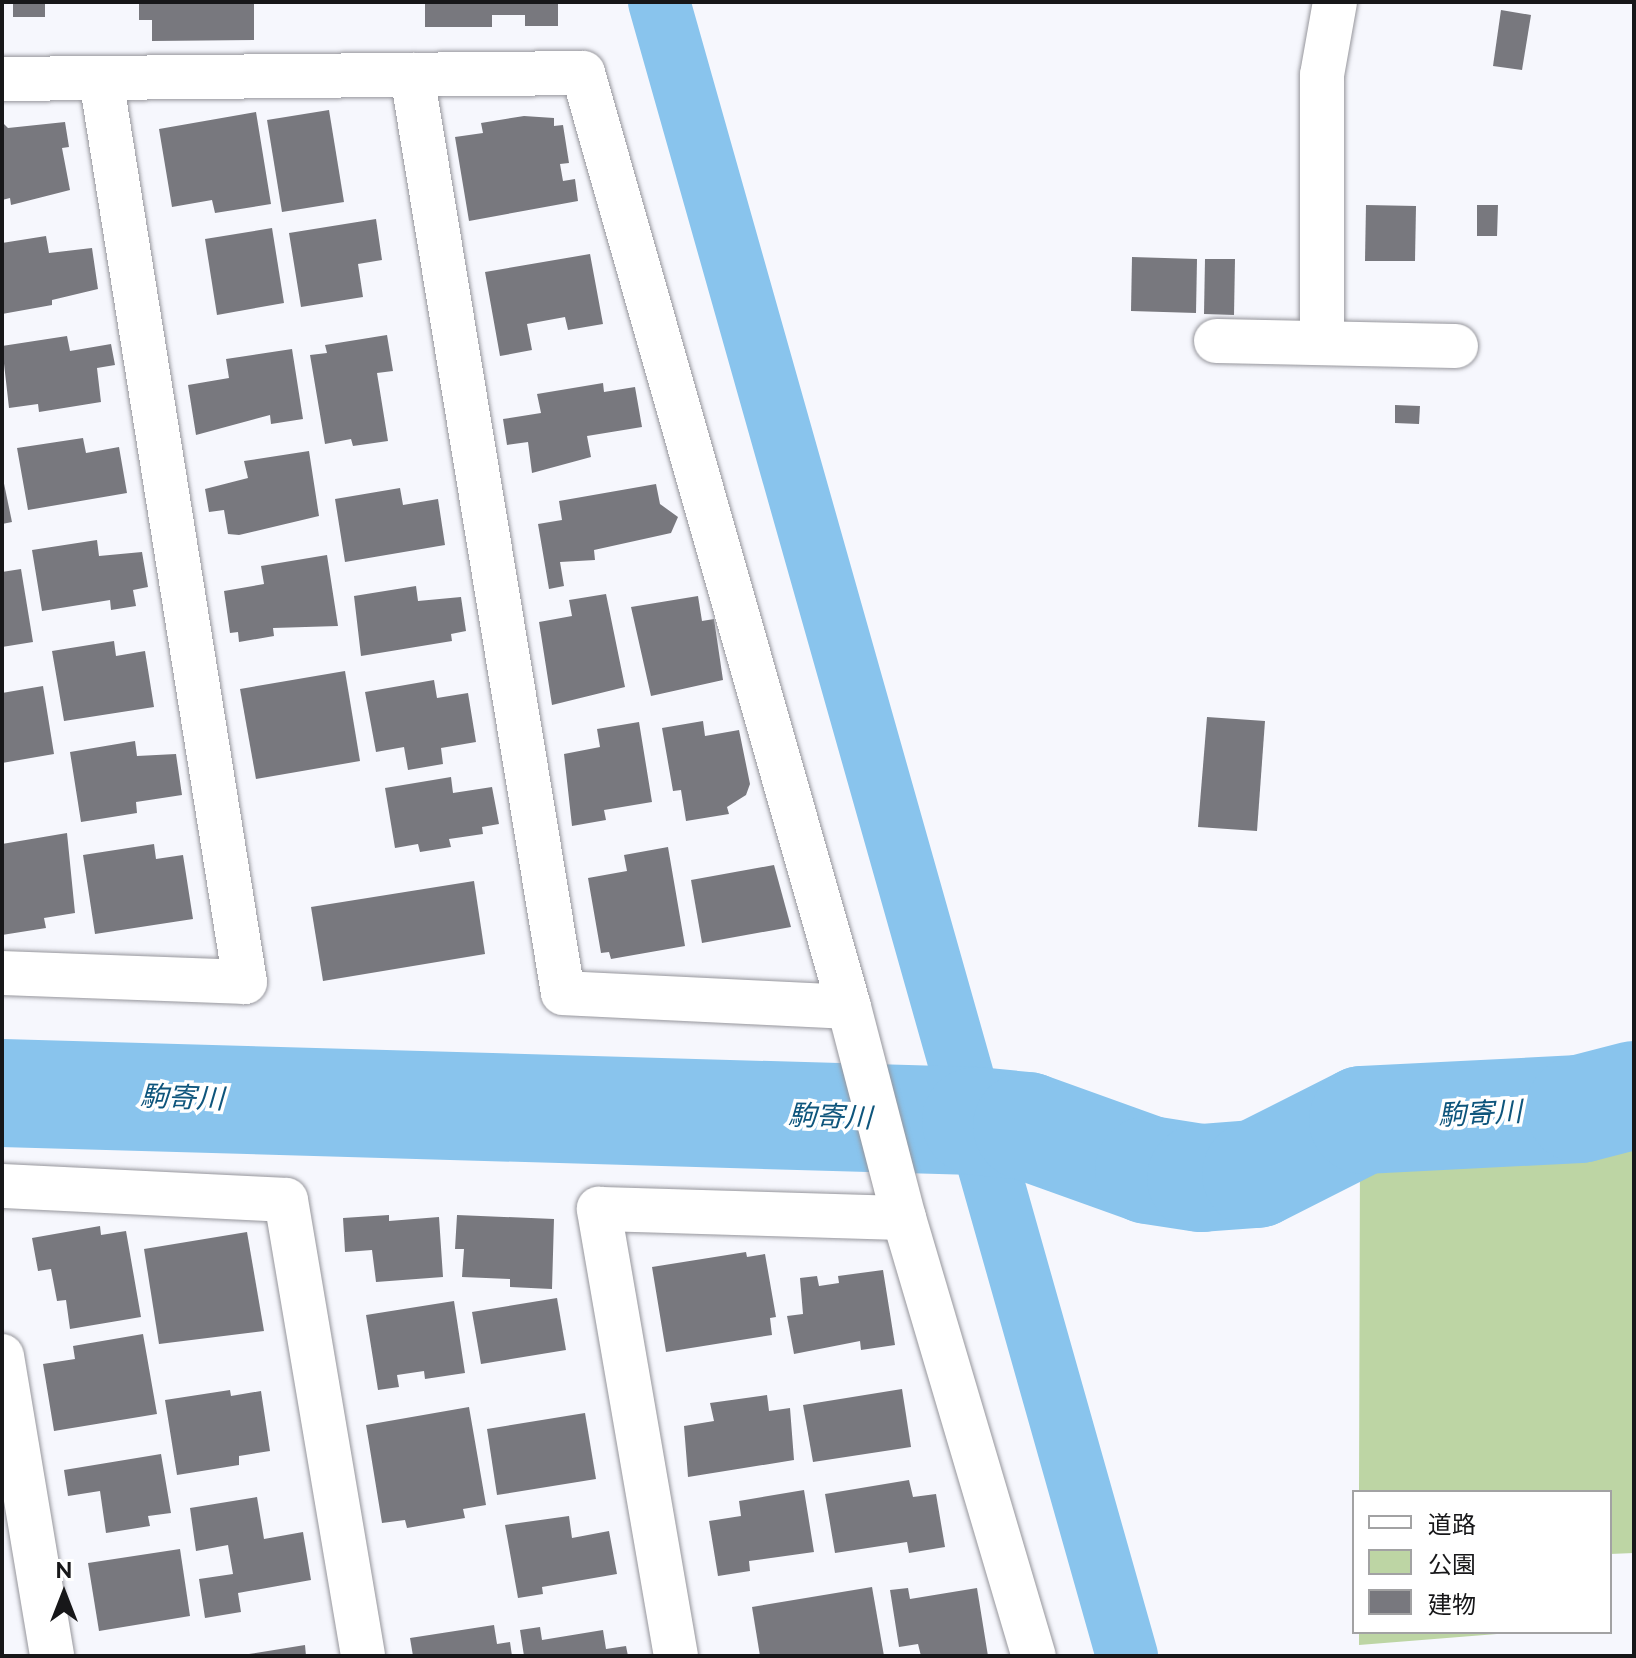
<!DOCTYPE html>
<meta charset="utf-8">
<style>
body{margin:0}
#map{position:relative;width:1636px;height:1658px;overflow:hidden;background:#f6f7fd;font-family:Raleway,"Noto Sans JP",sans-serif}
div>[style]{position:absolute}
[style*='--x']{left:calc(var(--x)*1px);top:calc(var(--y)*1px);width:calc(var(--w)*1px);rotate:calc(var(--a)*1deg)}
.green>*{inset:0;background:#bdd5a4}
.canal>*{height:62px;margin:-31px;padding:0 31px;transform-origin:31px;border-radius:31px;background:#89c4ed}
.river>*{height:108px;margin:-54px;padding:0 54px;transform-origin:54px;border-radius:54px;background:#89c4ed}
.building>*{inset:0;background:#78787e}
.roads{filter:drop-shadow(0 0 2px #96969c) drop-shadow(0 0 2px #96969c)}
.minor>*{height:44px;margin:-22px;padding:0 22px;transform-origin:22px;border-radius:22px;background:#fff}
span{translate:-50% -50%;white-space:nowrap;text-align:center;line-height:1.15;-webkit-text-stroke:7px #fff;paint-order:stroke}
.water-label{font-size:28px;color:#0e557c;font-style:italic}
.frame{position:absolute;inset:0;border:4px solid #171719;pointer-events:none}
.legend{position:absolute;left:1352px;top:1490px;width:260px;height:144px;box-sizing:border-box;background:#fff;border:2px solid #a2a2a3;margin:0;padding:10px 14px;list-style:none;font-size:24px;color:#171719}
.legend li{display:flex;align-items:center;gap:16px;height:40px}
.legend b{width:40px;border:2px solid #a2a2a3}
.north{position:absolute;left:24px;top:1554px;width:80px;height:80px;-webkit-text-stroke:6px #fff;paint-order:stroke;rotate:0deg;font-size:22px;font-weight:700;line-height:32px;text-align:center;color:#171719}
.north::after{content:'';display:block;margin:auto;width:28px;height:36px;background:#171719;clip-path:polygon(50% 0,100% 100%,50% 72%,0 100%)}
</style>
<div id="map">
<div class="green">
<i style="clip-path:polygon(1634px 1121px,1634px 1553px,1610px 1554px,1610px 1492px,1359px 1492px,1360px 1147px,1593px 1132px)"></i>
<i style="clip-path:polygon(1359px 1632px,1522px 1632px,1359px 1645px)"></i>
</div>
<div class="canal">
<i style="--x:659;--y:2;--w:1719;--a:74.2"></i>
</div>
<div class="river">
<i style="--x:2;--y:1093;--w:974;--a:1.65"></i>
<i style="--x:976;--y:1121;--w:51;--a:5.6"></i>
<i style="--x:1027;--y:1126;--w:130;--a:19.8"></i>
<i style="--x:1149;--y:1170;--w:53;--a:8.7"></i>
<i style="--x:1201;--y:1178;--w:55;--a:-4.2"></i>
<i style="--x:1256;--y:1174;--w:120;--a:-26.8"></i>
<i style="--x:1363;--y:1120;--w:217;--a:-2.9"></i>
<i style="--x:1580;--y:1109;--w:56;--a:-14.5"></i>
</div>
<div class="building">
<i style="clip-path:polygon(13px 2px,45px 2px,45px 17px,13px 17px)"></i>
<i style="clip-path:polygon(139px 2px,254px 2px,254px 40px,152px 41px,152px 20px,139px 20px)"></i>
<i style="clip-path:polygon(425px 2px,558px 2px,558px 26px,525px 26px,525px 15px,492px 15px,492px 27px,425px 27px)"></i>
<i style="clip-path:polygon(1501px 10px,1531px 15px,1522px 70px,1493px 66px)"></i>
<i style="clip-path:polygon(329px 110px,344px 202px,282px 212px,267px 120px)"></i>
<i style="clip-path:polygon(256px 112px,271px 204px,215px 213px,212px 200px,172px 207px,159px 129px)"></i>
<i style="clip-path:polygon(524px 116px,554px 118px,554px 126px,563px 125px,569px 163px,560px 164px,563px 181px,575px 179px,578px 201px,469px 221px,455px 137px,483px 133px,481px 123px)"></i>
<i style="clip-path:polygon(2px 122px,8px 128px,65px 122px,69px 147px,62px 148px,70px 190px,11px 205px,10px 198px,2px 200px)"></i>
<i style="clip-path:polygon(1366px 205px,1416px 206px,1415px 261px,1365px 261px)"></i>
<i style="clip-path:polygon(1477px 205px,1498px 205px,1497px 236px,1477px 236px)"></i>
<i style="clip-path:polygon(376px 219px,382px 260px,358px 264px,363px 297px,301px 307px,289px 233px)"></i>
<i style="clip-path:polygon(272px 228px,284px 303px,217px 315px,205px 239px)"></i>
<i style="clip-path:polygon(46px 236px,49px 253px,92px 248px,98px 289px,52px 300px,52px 305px,2px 314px,2px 243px)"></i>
<i style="clip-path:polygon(590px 254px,603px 324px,568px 330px,565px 317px,527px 324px,532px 350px,500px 356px,485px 272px)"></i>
<i style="clip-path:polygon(1132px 257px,1197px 259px,1196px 313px,1131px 311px)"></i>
<i style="clip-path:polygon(1205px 259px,1235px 259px,1234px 315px,1204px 314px)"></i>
<i style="clip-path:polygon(387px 335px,393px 371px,377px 373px,388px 441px,353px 446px,351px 439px,325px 444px,310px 355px,327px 353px,325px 345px)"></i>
<i style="clip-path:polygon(67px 336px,70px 351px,111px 344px,115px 365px,97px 368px,101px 402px,39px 412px,38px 404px,9px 408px,2px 346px)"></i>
<i style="clip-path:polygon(292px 349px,303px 419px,271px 424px,270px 415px,196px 435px,188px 385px,229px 378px,226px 359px)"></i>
<i style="clip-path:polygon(603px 383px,604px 392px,635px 387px,642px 427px,587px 436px,591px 457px,532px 473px,528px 442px,507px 445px,503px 419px,541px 413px,537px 394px)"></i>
<i style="clip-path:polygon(1395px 405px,1420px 406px,1419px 424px,1395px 423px)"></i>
<i style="clip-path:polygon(83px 438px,86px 453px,119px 447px,127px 493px,28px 510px,17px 448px)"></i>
<i style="clip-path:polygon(309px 451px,319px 516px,239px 535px,228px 534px,224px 510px,209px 512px,205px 489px,248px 478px,244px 461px)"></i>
<i style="clip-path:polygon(2px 474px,12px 522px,2px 524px)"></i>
<i style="clip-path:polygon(656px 484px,660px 504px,678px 517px,671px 533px,594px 550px,595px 560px,560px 562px,564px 586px,549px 589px,538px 524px,562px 520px,559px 501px)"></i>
<i style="clip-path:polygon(400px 488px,403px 505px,438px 499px,445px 545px,345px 562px,335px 499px)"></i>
<i style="clip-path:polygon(97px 540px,99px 556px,142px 552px,148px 587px,133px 590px,136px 606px,111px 610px,110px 600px,42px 611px,32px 550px)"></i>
<i style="clip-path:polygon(327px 555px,338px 626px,273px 628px,274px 636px,239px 642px,238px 632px,230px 633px,224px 591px,264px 584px,261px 566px)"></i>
<i style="clip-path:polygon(21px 569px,33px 642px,2px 647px,2px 572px)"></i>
<i style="clip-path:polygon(416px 586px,418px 601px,461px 597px,466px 631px,451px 634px,452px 641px,361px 656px,354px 596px)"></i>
<i style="clip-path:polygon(606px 594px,625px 687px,552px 705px,539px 622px,572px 616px,569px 600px)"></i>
<i style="clip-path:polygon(698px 596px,702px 621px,714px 619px,723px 680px,651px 696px,631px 607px)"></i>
<i style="clip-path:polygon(114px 641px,116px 656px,145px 651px,154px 707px,64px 721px,52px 651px)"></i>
<i style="clip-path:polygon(345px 671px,360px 761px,256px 779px,240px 689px)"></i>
<i style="clip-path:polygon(434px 680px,437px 698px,468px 693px,476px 742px,441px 748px,443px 764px,408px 770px,404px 747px,376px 752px,365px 692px)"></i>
<i style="clip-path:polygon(43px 686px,54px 754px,2px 763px,2px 693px)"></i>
<i style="clip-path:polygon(1207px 717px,1265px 721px,1257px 831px,1198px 827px)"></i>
<i style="clip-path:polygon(703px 721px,705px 736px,739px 730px,750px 784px,746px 795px,727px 807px,729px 814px,686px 821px,681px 790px,673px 791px,662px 728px)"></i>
<i style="clip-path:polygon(639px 722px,652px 802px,604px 810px,606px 820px,572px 826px,564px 754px,600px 747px,597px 729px)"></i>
<i style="clip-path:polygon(135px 741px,137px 756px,176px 754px,182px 795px,136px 802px,137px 813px,81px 822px,70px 752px)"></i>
<i style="clip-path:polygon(451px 777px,453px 793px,492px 787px,499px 824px,482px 827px,483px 834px,449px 839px,451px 847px,420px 852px,418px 844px,395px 848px,385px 788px)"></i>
<i style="clip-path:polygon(67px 833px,75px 913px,44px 918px,46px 928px,2px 935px,2px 844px)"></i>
<i style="clip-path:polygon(154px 844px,156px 859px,183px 855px,193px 919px,95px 934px,83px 855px)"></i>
<i style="clip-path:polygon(668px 847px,685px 946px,611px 959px,609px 952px,601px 953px,588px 878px,627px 871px,624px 855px)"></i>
<i style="clip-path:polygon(774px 865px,791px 927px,702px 943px,691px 880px)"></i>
<i style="clip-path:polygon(474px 881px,485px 954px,323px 981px,311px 907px)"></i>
<i style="clip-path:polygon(389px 1215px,389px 1221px,439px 1217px,443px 1277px,376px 1282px,372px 1250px,345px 1252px,343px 1218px)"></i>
<i style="clip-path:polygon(457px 1215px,554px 1219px,552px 1289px,510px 1287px,510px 1279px,462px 1277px,464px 1249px,455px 1249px)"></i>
<i style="clip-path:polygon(100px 1226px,101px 1235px,126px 1231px,141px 1317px,70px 1329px,66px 1300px,57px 1301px,51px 1269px,38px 1271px,32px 1238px)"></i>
<i style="clip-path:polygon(247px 1232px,264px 1331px,159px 1344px,144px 1249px)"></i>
<i style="clip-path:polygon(746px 1252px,747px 1257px,765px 1254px,776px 1317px,770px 1318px,772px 1335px,666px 1352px,652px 1267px)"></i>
<i style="clip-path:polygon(883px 1270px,895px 1345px,861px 1350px,860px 1341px,794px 1354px,787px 1316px,803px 1314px,800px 1278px,817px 1276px,819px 1286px,839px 1283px,838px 1276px)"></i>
<i style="clip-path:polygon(557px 1298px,566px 1350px,481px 1364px,472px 1312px)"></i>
<i style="clip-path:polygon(454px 1301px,465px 1373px,425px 1379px,424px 1371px,397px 1375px,399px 1387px,378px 1390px,366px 1315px)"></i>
<i style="clip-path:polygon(143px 1334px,157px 1414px,54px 1431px,43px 1364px,75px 1359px,73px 1346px)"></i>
<i style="clip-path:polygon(902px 1389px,911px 1447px,813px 1462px,803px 1405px)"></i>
<i style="clip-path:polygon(230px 1390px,231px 1396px,261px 1391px,270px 1451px,239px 1456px,239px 1465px,177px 1475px,165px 1400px)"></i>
<i style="clip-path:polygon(767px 1395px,769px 1411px,790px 1408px,794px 1460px,688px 1477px,684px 1426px,714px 1421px,710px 1403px)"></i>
<i style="clip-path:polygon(469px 1407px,486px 1505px,463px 1509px,465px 1518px,407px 1528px,405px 1520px,382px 1523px,366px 1425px)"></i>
<i style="clip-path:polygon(585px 1413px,596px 1479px,497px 1495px,487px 1429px)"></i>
<i style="clip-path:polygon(161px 1454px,171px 1513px,148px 1516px,150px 1526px,106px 1533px,100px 1491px,68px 1496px,64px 1470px)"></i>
<i style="clip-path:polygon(909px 1480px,913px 1497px,936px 1494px,945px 1547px,909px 1553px,907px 1542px,835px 1553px,825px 1494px)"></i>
<i style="clip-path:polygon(804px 1490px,814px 1552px,749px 1561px,750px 1571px,718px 1576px,709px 1521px,741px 1516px,739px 1501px)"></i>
<i style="clip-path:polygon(257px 1497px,264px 1539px,303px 1532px,311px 1580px,238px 1593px,241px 1612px,205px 1618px,199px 1579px,233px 1574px,228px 1545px,196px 1551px,190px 1508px)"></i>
<i style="clip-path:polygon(569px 1516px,572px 1538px,609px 1531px,617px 1574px,542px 1587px,543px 1594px,518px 1598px,505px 1525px)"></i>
<i style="clip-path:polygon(180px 1549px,190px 1616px,99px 1631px,88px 1563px)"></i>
<i style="clip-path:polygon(872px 1587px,884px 1656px,760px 1656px,752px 1607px)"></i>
<i style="clip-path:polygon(908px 1588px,910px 1599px,977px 1588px,988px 1656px,921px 1656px,918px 1644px,899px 1647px,890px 1590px)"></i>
<i style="clip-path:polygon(494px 1625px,497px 1644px,510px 1642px,512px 1656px,413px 1656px,410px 1638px)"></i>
<i style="clip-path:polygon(540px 1627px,542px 1640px,603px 1630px,606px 1649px,626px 1646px,628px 1656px,524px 1656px,520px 1630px)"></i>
<i style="clip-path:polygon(305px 1645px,306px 1656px,249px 1656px,249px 1654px)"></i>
</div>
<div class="roads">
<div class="minor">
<i style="--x:412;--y:75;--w:930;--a:80.66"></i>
<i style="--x:563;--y:993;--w:286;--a:2.8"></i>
<i style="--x:2;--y:79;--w:581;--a:-0.59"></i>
<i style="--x:583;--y:73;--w:971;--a:74.1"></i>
<i style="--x:849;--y:1007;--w:218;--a:75.4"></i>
<i style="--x:904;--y:1218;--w:457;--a:73.5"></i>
<i style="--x:1216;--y:341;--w:240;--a:1.2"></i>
<i style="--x:1322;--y:343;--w:268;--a:-90"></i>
<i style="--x:1322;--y:75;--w:74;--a:-79.9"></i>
<i style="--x:2;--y:973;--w:243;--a:2.1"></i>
<i style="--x:245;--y:982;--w:914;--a:-99.06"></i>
<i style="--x:2;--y:1186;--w:284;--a:2.8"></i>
<i style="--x:286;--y:1200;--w:462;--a:80.4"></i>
<i style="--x:2;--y:1356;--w:304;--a:80.5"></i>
<i style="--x:676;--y:1656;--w:454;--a:-99.8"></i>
<i style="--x:599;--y:1209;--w:305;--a:1.7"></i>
</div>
</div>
<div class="water-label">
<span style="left:182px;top:1098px;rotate:2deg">駒寄川</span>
<span style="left:1480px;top:1114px;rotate:-3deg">駒寄川</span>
<span style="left:830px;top:1117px;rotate:2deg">駒寄川</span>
</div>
<div class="frame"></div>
<ul class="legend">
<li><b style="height:10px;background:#fff"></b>道路</li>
<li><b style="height:22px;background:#bdd5a4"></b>公園</li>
<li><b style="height:22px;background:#78787e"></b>建物</li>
</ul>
<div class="north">N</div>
</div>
